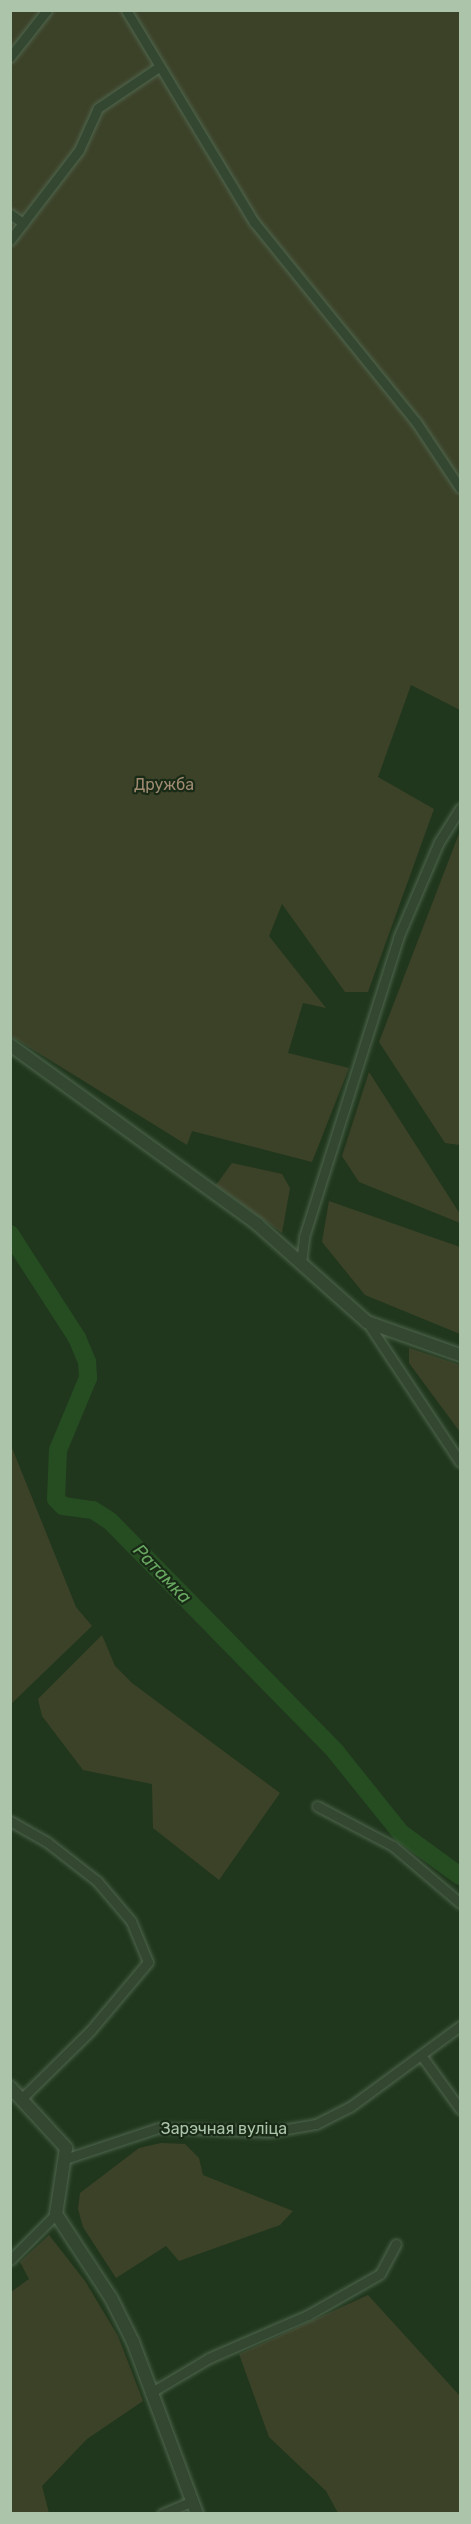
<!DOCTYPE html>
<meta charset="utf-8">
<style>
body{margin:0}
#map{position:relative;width:471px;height:2524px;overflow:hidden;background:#20371d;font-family:Rubik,sans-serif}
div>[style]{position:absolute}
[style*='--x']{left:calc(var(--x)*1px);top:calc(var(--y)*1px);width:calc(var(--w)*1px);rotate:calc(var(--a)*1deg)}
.green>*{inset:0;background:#3c4228}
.river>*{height:18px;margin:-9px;padding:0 9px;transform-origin:9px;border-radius:9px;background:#264d22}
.roads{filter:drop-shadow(0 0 2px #50664e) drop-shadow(0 0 2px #50664e)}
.minor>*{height:9px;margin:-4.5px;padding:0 4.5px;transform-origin:4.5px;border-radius:4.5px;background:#334731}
.tertiary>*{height:12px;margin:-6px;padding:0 6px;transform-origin:6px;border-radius:6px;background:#334731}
span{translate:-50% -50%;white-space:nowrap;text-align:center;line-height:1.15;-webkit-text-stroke:4.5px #192b17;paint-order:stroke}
.park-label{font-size:16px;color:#a08b71}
.street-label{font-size:16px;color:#acc5aa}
.water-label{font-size:18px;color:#68a760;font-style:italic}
.frame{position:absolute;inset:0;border:12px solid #acc5aa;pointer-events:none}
</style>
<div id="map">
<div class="green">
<i style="clip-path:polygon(10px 11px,460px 11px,460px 710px,411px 685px,378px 777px,434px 809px,368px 992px,345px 992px,282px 904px,269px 936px,326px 1008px,303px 1003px,288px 1053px,349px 1068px,312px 1162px,192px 1131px,187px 1145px,11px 1036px)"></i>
<i style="clip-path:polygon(460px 831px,460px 1145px,445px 1143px,379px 1042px)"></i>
<i style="clip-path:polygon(369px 1072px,460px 1214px,460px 1223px,359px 1182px,342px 1156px)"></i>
<i style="clip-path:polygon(232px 1163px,282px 1174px,290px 1188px,282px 1233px,216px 1185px)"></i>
<i style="clip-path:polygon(329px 1201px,460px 1247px,460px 1334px,365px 1295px,322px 1242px)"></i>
<i style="clip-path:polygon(409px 1348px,460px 1365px,460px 1432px,409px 1363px)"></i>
<i style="clip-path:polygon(10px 1443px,76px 1607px,92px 1626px,11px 1704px)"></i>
<i style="clip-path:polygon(102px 1635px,115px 1666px,132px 1683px,280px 1793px,219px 1880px,153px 1828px,152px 1784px,83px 1770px,42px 1716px,38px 1699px)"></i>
<i style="clip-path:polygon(161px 2143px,185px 2144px,199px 2158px,203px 2175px,293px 2211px,280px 2225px,179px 2261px,166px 2246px,116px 2278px,83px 2227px,78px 2209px,80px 2193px,139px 2148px)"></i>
<i style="clip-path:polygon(49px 2235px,85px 2281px,118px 2336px,143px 2401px,87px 2439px,42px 2486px,49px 2513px,11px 2513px,11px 2292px,29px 2279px,20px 2262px)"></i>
<i style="clip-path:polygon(368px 2295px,460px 2396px,460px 2513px,338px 2513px,326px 2491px,269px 2437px,239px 2354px)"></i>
</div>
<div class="river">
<i style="--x:10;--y:1234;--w:124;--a:57.2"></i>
<i style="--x:77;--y:1338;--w:26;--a:67"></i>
<i style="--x:87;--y:1362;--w:16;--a:86"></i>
<i style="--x:88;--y:1378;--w:78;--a:112.6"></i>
<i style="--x:58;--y:1450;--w:49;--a:92.3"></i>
<i style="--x:56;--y:1499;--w:10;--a:45"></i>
<i style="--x:63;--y:1506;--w:30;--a:8"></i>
<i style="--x:93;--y:1510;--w:20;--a:33"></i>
<i style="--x:110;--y:1521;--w:322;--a:45.6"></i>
<i style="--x:335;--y:1751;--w:105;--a:51.2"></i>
<i style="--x:401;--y:1833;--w:73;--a:36.1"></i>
</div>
<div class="roads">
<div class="minor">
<i style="--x:126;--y:10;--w:248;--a:58.9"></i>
<i style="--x:254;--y:222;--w:257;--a:51"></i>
<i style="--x:416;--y:422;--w:79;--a:56.3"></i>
<i style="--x:10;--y:57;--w:60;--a:-51.8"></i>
<i style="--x:10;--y:214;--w:16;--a:35"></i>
<i style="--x:10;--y:240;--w:113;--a:-52.5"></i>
<i style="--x:79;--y:150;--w:46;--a:-65.7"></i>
<i style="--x:98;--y:108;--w:71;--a:-34.1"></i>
<i style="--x:301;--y:1263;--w:26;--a:-83"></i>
<i style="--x:304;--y:1237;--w:313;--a:-72.5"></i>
<i style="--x:398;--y:938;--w:104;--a:-66.9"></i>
<i style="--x:439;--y:842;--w:40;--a:-58"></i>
<i style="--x:367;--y:1322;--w:168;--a:56.4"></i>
<i style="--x:317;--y:1806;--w:86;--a:27.8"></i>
<i style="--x:393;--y:1846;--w:88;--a:40.4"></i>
<i style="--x:10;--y:1821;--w:43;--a:29.6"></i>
<i style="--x:47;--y:1842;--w:63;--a:38"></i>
<i style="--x:97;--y:1881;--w:52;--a:49.6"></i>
<i style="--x:131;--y:1921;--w:44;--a:67.5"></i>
<i style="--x:148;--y:1962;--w:90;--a:130"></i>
<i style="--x:90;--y:2031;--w:95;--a:135.4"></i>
<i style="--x:421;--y:2055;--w:67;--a:54.2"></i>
<i style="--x:68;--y:2158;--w:95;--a:-18.4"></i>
<i style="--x:158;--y:2128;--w:112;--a:2"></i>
<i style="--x:270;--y:2132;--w:47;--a:-9.9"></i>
<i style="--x:316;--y:2124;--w:38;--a:-27"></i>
<i style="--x:350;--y:2107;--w:137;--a:-36.4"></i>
<i style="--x:10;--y:2260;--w:65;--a:-45"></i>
<i style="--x:150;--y:2393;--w:69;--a:-30.7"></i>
<i style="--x:209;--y:2358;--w:108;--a:-23.5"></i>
<i style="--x:308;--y:2315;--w:83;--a:-29.7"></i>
<i style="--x:380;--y:2274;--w:34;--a:-62"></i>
<i style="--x:162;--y:2514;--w:34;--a:-23"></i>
</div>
<div class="tertiary">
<i style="--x:10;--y:1045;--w:305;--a:35.9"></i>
<i style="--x:257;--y:1224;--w:147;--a:41.7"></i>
<i style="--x:367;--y:1322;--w:99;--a:19.5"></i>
<i style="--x:10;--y:2087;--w:83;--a:47.4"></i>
<i style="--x:66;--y:2148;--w:67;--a:98.6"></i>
<i style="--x:56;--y:2214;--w:100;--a:56.8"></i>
<i style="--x:111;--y:2298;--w:49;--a:63.4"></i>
<i style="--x:133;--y:2342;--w:184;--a:69.6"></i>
</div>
</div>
<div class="park-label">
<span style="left:164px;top:785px">Дружба</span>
</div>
<div class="street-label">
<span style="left:224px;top:2129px">Зарэчная вуліца</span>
</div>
<div class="water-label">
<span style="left:162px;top:1574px;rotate:46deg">Ратамка</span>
</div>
<div class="frame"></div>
</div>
